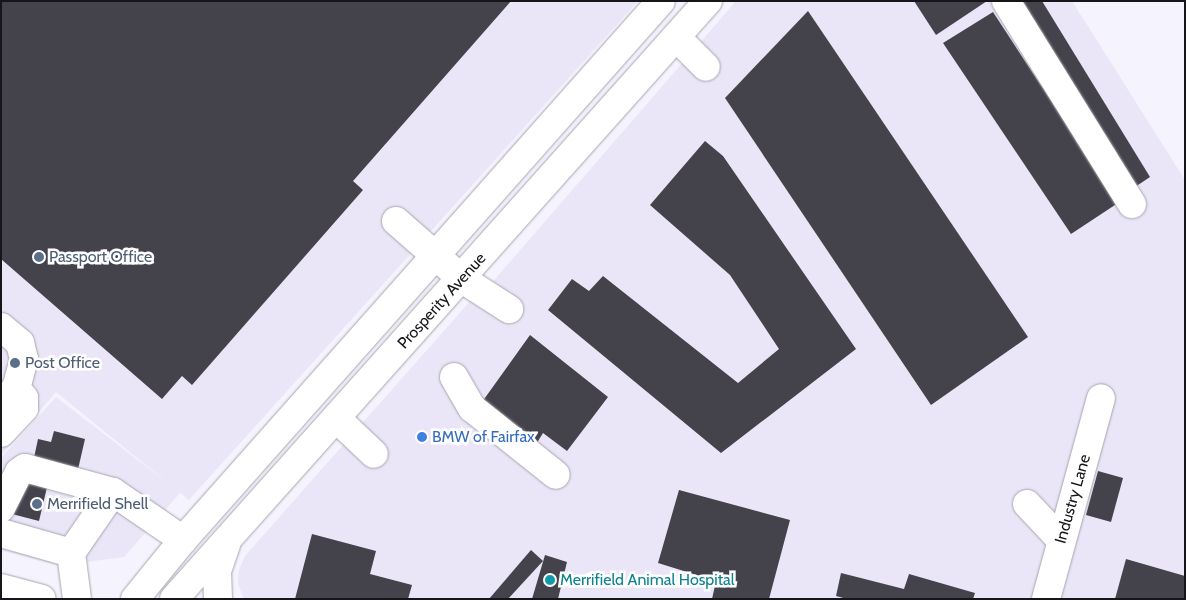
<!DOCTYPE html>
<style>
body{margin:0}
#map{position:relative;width:1186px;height:600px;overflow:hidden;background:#f5f3fe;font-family:Cabin,sans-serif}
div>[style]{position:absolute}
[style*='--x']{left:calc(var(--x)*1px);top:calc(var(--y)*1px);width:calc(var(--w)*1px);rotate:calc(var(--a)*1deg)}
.built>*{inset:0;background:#eae6f8}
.building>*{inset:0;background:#44424b}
.roads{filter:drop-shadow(0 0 1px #a7a5af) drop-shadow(0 0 1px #a7a5af)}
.minor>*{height:28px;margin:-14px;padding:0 14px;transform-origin:14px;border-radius:14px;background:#fff}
.major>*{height:28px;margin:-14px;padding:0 14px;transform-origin:14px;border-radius:14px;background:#fff}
.dots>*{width:14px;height:14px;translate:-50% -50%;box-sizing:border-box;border:2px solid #fff;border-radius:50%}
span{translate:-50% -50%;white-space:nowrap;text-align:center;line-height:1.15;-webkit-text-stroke:5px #fff;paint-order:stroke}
.service-label{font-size:16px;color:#4e5e75}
.left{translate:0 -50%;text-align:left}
.street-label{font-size:16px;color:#161519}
.shop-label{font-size:16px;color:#366cbe}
.culture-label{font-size:16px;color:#0d838f}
.frame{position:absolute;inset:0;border:2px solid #161519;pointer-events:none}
</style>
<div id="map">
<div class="built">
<i style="clip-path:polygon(1px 1px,638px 1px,189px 500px,180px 493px,124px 557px,79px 563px,79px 571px,1px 550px,1px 458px,56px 397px,169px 484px,56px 392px,1px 456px)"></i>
<i style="clip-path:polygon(736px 1px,1072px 1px,1185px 180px,1185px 599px,244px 599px,238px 584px,239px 570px,245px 556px,480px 290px,483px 293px)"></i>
</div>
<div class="building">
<i style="clip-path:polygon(1px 1px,511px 1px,353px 181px,363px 190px,192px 385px,182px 376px,162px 399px,1px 259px)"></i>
<i style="clip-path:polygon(914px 1px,987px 1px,936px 35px)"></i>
<i style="clip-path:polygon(1021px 1px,1042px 1px,1150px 177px,1135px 187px)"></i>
<i style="clip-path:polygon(808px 11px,1028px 337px,931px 405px,725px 98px)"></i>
<i style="clip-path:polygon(993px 12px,1118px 203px,1071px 234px,943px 43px)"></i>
<i style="clip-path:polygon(705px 141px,723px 156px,856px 349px,721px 453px,548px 310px,572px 279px,589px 291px,603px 276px,738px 383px,779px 349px,730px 275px,650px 205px)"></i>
<i style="clip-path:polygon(530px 335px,608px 397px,567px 451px,543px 433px,532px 451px,477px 409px)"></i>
<i style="clip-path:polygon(54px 431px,85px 439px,76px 478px,32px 467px,38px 439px,51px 442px)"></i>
<i style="clip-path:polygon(1098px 471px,1123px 478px,1111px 522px,1086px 515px)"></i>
<i style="clip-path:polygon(24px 472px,49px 479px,39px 521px,12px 514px)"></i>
<i style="clip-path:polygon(679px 490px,790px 520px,769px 599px,712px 599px,716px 581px,658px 563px)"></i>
<i style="clip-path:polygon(312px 534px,376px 551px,370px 574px,412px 585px,408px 599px,295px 599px)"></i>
<i style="clip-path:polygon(531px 550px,543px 561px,508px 599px,489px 599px)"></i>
<i style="clip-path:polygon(545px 555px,567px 562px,558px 599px,532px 599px)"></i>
<i style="clip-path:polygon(1126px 559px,1185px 576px,1185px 599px,1115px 599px)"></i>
<i style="clip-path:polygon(841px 573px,904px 589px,909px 574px,975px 593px,973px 599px,847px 599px,836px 596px)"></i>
</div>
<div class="roads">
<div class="minor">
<i style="--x:1006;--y:1;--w:239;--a:58.2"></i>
<i style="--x:676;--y:37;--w:42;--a:45"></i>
<i style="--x:396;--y:221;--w:88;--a:41.3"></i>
<i style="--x:462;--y:279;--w:56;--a:32.6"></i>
<i style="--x:1;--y:327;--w:25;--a:40"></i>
<i style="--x:20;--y:343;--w:16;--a:76"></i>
<i style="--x:24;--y:359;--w:30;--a:105"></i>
<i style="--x:16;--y:388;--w:23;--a:131"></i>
<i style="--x:454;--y:377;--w:36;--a:60"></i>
<i style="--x:472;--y:408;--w:107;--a:38.6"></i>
<i style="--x:336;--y:418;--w:52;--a:43.5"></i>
<i style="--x:1;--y:433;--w:34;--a:-47"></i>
<i style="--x:24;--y:408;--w:10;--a:-90"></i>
<i style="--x:24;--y:398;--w:8;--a:-130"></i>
<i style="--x:1027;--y:504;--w:50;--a:46.6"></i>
<i style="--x:1;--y:508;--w:40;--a:-63.4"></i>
<i style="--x:19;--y:472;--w:7;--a:-34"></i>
<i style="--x:25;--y:468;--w:91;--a:15.3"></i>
<i style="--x:1;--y:533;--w:73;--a:15.9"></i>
<i style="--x:77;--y:599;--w:46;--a:-97.4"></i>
<i style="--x:71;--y:553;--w:74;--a:-55.5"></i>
<i style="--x:113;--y:492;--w:85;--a:34.4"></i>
<i style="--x:1046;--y:599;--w:208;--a:-74.7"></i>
</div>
<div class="major">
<i style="--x:1;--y:588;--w:42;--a:15"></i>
<i style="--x:135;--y:599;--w:76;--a:-50.9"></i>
<i style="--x:183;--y:540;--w:720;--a:-48.43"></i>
<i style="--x:174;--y:599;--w:802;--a:-48.24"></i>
<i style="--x:218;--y:599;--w:28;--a:-92"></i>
<i style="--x:217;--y:571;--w:28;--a:-71"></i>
</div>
</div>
<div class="dots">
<i style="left:39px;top:257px;background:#5c6f8a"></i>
<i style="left:15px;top:363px;background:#5c6f8a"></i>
<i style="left:422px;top:437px;background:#3f7fe0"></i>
<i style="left:37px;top:504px;background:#5c6f8a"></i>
<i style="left:550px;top:580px;background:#0f9aa8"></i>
</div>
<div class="service-label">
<span class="left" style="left:49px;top:257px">Passport Office</span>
<span class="left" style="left:25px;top:363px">Post Office</span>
<span class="left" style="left:47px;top:504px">Merrifield Shell</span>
</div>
<div class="street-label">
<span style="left:442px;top:301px;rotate:-48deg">Prosperity Avenue</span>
<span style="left:1073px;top:499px;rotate:-74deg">Industry Lane</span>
</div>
<div class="shop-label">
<span class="left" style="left:432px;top:437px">BMW of Fairfax</span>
</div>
<div class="culture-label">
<span class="left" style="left:560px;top:580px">Merrifield Animal Hospital</span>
</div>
<div class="frame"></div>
</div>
